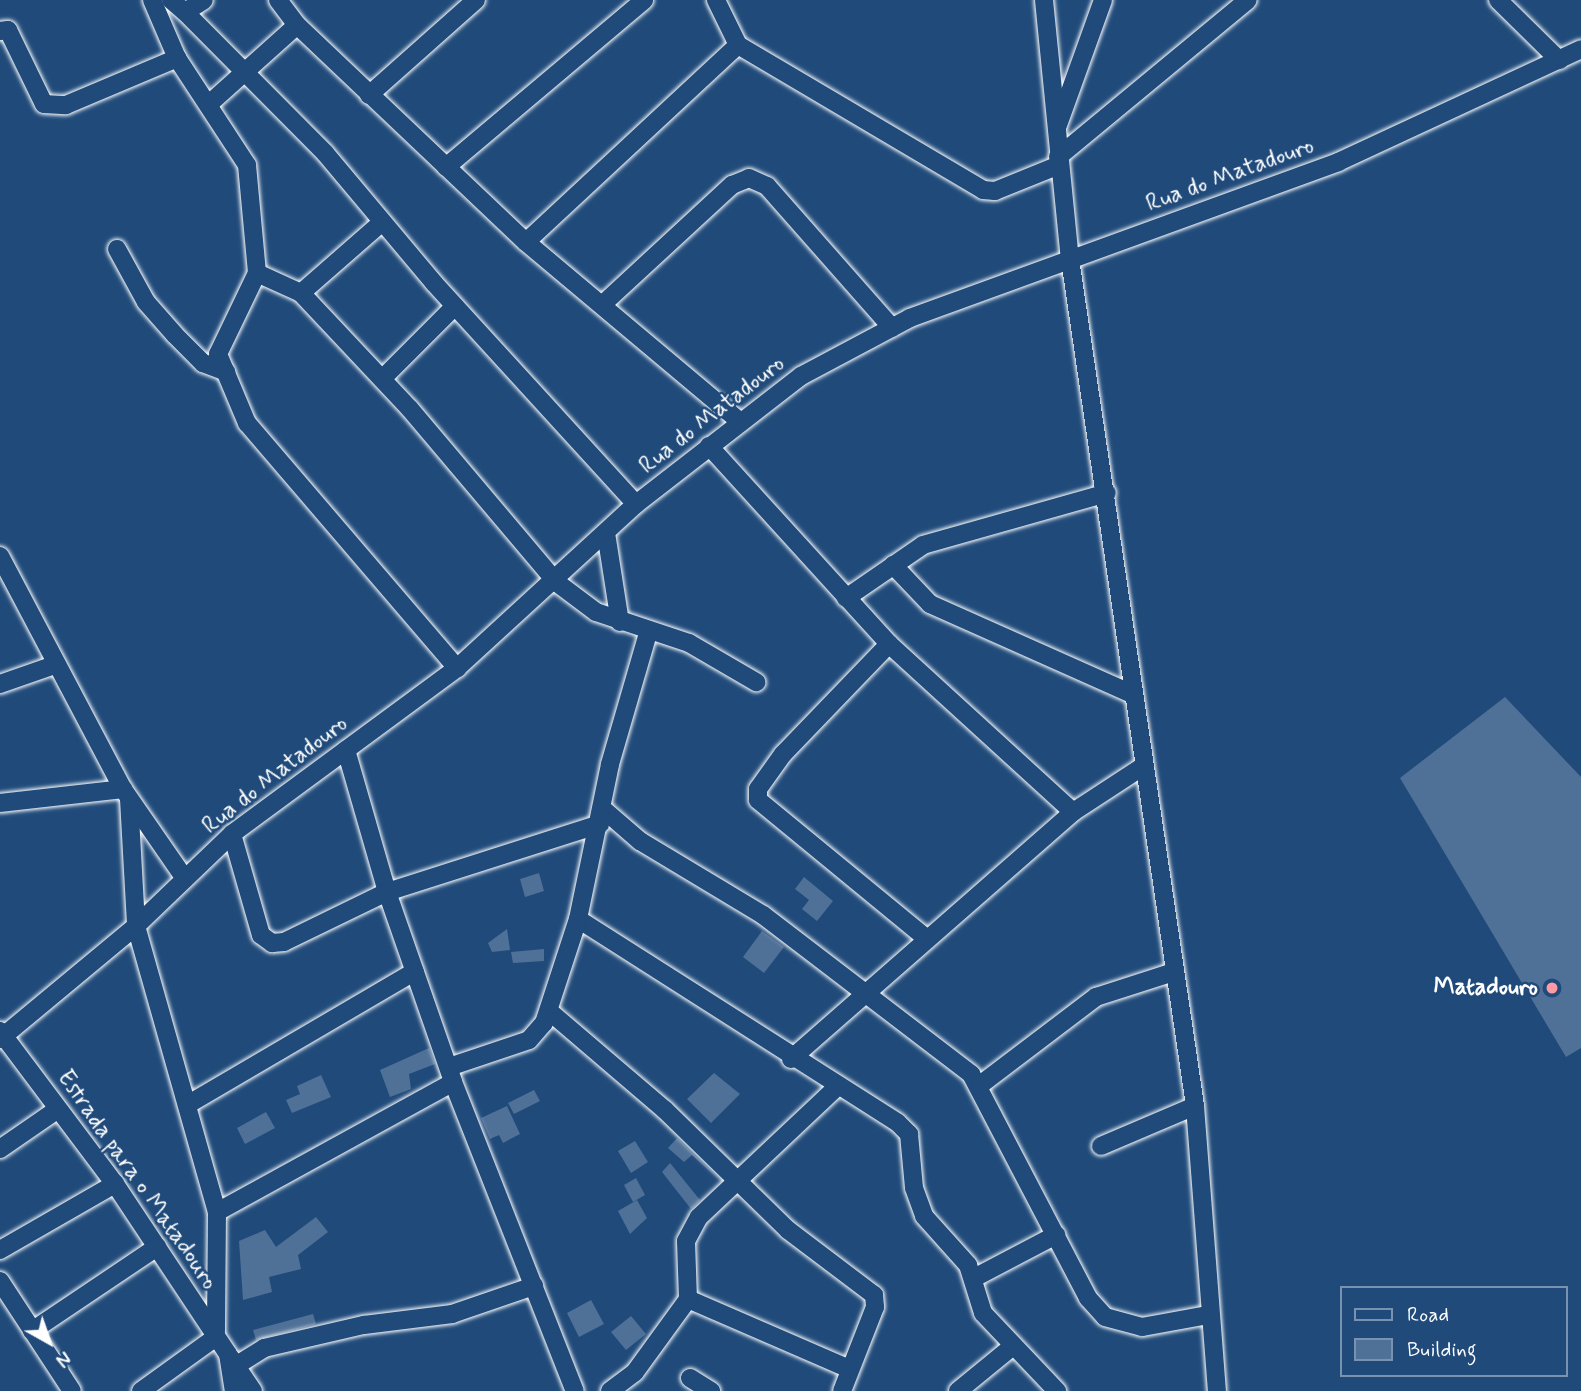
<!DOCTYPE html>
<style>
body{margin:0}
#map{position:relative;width:1581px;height:1391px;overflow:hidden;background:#1f4a7a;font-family:Mynerve,sans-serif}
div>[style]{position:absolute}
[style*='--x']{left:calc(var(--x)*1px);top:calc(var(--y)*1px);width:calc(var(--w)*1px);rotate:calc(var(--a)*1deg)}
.building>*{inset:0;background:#507197}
.roads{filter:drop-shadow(0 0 2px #fff) drop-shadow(0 0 2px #fff)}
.minor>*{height:18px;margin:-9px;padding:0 9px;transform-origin:9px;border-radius:9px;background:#1f4a7a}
.dots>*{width:19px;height:19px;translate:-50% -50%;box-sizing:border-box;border:4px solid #1f4a7a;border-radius:50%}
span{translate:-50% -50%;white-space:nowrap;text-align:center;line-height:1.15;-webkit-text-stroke:5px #1f4a7a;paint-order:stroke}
.street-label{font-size:24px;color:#fff}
.poi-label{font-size:24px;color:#fff;font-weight:700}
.right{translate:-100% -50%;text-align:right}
.legend{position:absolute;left:1340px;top:1286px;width:228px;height:91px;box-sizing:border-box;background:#1f4a7a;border:2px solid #7992af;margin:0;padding:9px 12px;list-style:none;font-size:21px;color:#fff}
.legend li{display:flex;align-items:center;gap:14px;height:35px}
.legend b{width:35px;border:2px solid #7992af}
.north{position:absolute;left:14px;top:1307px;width:70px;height:70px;-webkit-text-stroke:5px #1f4a7a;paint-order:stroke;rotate:140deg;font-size:19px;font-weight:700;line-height:28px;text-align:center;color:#fff}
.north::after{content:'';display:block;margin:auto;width:24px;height:32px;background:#fff;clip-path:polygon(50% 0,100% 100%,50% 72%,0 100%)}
</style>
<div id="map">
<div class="building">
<i style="clip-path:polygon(1505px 697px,1581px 777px,1581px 1048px,1566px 1057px,1400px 778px)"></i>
<i style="clip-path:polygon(539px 873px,544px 891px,525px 897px,520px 879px)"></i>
<i style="clip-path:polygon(804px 877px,833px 901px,817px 921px,802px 909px,809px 900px,795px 889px)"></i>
<i style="clip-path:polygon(507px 929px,510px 950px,492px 952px,488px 943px)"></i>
<i style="clip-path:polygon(762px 931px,784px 947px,764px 973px,743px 957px)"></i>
<i style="clip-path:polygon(544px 949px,544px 961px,513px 963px,511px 952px)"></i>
<i style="clip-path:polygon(429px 1048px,435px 1064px,409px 1074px,411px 1089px,390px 1097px,380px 1070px)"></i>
<i style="clip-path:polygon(714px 1073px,740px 1094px,711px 1123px,687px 1099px)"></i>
<i style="clip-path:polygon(321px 1075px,331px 1097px,292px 1113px,286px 1100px,300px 1094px,297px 1086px)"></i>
<i style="clip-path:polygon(534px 1090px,540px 1101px,514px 1114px,508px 1103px)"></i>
<i style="clip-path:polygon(507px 1106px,520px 1134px,503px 1143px,499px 1135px,490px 1139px,481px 1118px)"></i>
<i style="clip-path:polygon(266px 1112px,275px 1128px,245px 1144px,237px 1128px)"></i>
<i style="clip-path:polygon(677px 1138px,721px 1181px,692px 1155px,684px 1162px,668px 1148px)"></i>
<i style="clip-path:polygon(635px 1141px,648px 1162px,631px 1173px,618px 1151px)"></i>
<i style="clip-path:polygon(670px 1163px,700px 1200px,691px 1209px,662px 1172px)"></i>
<i style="clip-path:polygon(636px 1178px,645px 1195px,633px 1202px,624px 1185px)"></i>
<i style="clip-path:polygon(637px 1200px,647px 1218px,630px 1234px,618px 1211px)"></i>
<i style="clip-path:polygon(316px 1217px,328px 1232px,298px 1255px,301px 1269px,269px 1277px,272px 1292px,243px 1300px,239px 1241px,265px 1230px,276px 1247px)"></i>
<i style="clip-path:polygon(591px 1300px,604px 1324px,579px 1337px,567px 1313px)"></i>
<i style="clip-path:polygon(313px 1314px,316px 1324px,256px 1340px,253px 1330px)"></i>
<i style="clip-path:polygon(631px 1316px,646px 1334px,626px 1350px,611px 1332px)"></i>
</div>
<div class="roads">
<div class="minor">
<i style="--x:152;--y:0;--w:63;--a:66.7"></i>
<i style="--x:177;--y:58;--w:128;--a:56.8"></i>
<i style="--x:247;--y:165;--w:108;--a:84.7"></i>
<i style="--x:257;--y:273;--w:90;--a:115.7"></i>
<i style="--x:218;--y:354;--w:75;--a:67.2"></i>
<i style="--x:247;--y:423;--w:323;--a:49.4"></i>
<i style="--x:171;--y:0;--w:18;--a:41"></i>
<i style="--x:185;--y:12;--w:22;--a:-32"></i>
<i style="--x:278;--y:0;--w:31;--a:53"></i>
<i style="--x:297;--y:25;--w:315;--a:43.5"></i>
<i style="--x:526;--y:242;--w:277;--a:40"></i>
<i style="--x:1044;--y:0;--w:260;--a:84.3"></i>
<i style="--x:1070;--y:259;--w:856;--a:81.6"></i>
<i style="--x:1195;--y:1106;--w:286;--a:85.6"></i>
<i style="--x:1498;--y:0;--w:86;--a:44.5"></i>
<i style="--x:185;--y:12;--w:199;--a:45.2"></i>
<i style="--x:325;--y:153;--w:170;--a:50"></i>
<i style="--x:434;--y:283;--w:299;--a:47.6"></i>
<i style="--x:0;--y:31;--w:8;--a:-7"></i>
<i style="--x:8;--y:30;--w:82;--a:64.1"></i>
<i style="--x:44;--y:104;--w:22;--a:3"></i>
<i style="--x:66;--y:105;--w:121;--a:-22.9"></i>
<i style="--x:738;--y:45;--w:285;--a:30.6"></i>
<i style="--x:983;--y:190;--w:12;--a:5"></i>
<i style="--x:995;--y:191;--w:69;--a:-22.1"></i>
<i style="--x:369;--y:95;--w:143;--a:-41.6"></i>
<i style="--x:209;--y:104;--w:118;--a:-41.9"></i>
<i style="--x:1058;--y:125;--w:133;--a:-70.2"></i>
<i style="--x:1058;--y:157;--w:246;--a:-39.6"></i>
<i style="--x:446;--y:167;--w:259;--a:-40.1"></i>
<i style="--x:526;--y:242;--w:289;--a:-42.9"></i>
<i style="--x:738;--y:45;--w:50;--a:-116.1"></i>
<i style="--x:117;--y:249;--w:60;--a:61.3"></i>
<i style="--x:146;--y:302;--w:44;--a:48.7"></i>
<i style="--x:175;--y:335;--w:40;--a:45"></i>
<i style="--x:203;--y:363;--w:25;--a:21"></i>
<i style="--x:257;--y:273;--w:48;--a:24.4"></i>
<i style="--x:301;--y:293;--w:159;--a:46.8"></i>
<i style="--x:410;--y:409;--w:226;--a:49.8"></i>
<i style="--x:556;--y:582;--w:50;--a:36.9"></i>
<i style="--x:596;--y:612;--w:98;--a:18.4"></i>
<i style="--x:689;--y:643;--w:78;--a:30.2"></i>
<i style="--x:301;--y:293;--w:106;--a:-41.2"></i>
<i style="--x:603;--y:304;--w:176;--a:-42.7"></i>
<i style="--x:732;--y:185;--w:18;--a:-22"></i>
<i style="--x:749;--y:178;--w:20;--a:24"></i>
<i style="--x:767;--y:186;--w:189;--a:48.6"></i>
<i style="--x:382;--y:379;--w:103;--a:-45"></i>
<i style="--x:709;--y:446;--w:268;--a:47.7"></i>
<i style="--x:889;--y:644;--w:249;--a:42.4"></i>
<i style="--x:606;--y:533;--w:90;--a:81.1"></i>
<i style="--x:0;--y:556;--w:263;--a:62.2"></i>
<i style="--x:123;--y:789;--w:109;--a:55.4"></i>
<i style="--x:893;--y:565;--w:54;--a:46.5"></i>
<i style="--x:930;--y:604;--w:223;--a:24"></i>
<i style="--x:846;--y:598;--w:93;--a:-34.5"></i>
<i style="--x:923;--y:545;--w:191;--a:-15.8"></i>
<i style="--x:889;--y:644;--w:153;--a:133.9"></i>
<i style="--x:783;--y:754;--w:43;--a:125.5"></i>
<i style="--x:758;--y:789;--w:11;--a:90"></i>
<i style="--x:758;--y:800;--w:217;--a:39.4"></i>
<i style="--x:0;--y:684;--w:60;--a:-19.3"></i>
<i style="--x:346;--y:750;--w:148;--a:73.9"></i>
<i style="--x:387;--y:892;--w:201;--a:70.8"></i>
<i style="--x:453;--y:1082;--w:332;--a:68.5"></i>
<i style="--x:129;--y:799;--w:127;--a:86.8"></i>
<i style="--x:136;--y:926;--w:297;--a:74.2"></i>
<i style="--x:217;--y:1212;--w:125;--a:90.5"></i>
<i style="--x:0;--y:803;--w:124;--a:-6.5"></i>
<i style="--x:603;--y:809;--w:49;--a:40.9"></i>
<i style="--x:640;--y:841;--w:144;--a:31"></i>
<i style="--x:763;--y:915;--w:262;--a:37.4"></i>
<i style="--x:971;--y:1074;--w:253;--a:62.4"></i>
<i style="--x:1088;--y:1298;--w:25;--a:48"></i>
<i style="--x:1105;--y:1317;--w:38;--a:15"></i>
<i style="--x:1142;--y:1327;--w:67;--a:-10.3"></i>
<i style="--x:232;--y:834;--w:105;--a:74"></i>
<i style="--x:261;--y:935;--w:14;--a:36"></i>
<i style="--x:272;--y:943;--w:12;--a:-5"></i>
<i style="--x:284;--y:942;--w:114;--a:-25.9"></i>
<i style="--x:387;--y:892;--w:224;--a:-17.7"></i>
<i style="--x:578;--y:919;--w:379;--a:32.5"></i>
<i style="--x:898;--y:1123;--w:16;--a:45"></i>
<i style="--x:909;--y:1134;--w:54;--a:84.7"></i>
<i style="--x:914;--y:1188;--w:30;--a:70"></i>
<i style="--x:924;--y:1216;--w:66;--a:48.1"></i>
<i style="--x:968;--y:1265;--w:50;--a:72.6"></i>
<i style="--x:983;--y:1313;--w:108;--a:46.5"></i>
<i style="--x:549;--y:1011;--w:153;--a:40.5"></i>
<i style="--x:665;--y:1110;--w:172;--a:44.3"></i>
<i style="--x:788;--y:1230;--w:108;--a:37.1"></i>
<i style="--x:874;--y:1295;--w:12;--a:85"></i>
<i style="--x:875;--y:1307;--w:90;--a:111.4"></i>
<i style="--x:0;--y:1031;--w:191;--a:53.1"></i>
<i style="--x:115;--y:1184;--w:204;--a:56.4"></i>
<i style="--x:228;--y:1354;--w:37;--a:81"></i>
<i style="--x:0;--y:1039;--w:177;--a:-39.7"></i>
<i style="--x:136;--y:926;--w:133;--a:-43.8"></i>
<i style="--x:232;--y:834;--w:280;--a:-36.4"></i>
<i style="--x:457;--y:668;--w:243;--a:-42.5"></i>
<i style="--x:636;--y:504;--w:209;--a:-37.8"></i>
<i style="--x:801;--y:376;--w:123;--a:-28"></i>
<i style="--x:910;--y:318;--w:456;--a:-20"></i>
<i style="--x:1338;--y:162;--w:268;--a:-24.9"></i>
<i style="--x:791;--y:1059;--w:375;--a:-41.2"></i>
<i style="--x:1073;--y:812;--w:82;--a:-33.1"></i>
<i style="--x:449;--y:1067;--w:84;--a:-18.6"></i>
<i style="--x:529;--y:1040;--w:23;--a:-49"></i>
<i style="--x:544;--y:1023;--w:109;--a:-71.9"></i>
<i style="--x:578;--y:919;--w:158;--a:-78.3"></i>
<i style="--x:610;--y:764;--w:136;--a:-73.8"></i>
<i style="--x:980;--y:1085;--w:146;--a:-37.2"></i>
<i style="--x:1096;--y:997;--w:82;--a:-17.8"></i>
<i style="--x:187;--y:1105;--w:264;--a:-30.4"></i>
<i style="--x:1101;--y:1146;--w:102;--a:-23.1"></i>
<i style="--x:0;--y:1149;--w:70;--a:-34.6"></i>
<i style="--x:217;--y:1212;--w:269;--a:-28.8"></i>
<i style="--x:0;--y:1250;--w:133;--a:-29.9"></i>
<i style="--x:974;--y:1278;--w:93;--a:-27.7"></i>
<i style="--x:0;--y:1281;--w:131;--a:56.8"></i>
<i style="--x:688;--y:1299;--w:176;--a:23.4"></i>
<i style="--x:32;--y:1331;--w:151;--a:-33.9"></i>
<i style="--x:230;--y:1357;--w:41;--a:55.9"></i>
<i style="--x:237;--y:1365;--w:32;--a:-32"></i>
<i style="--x:264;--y:1348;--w:103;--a:-13"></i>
<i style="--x:364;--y:1325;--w:89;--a:-7.1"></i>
<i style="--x:452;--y:1314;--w:87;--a:-18.9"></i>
<i style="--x:690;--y:1378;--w:25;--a:32"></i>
<i style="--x:141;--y:1391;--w:92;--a:-35.8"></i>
<i style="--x:610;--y:1391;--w:31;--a:-37"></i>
<i style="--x:635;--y:1372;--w:90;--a:-54"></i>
<i style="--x:688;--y:1299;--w:58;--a:-92"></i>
<i style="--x:686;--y:1241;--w:27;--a:-62"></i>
<i style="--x:699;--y:1217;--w:190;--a:-43.3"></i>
<i style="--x:958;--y:1391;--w:71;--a:-39.3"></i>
</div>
</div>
<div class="dots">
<i style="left:1552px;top:988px;background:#ff9aa2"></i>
</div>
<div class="street-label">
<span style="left:1230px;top:175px;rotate:-20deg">Rua do Matadouro</span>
<span style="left:712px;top:415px;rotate:-38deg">Rua do Matadouro</span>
<span style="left:275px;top:775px;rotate:-38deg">Rua do Matadouro</span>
<span style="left:137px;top:1180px;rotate:55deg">Estrada para o Matadouro</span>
</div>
<div class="poi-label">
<span class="right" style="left:1538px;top:988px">Matadouro</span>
</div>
<ul class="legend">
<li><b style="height:9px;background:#1f4a7a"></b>Road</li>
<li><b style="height:19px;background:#507197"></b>Building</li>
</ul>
<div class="north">N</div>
</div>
